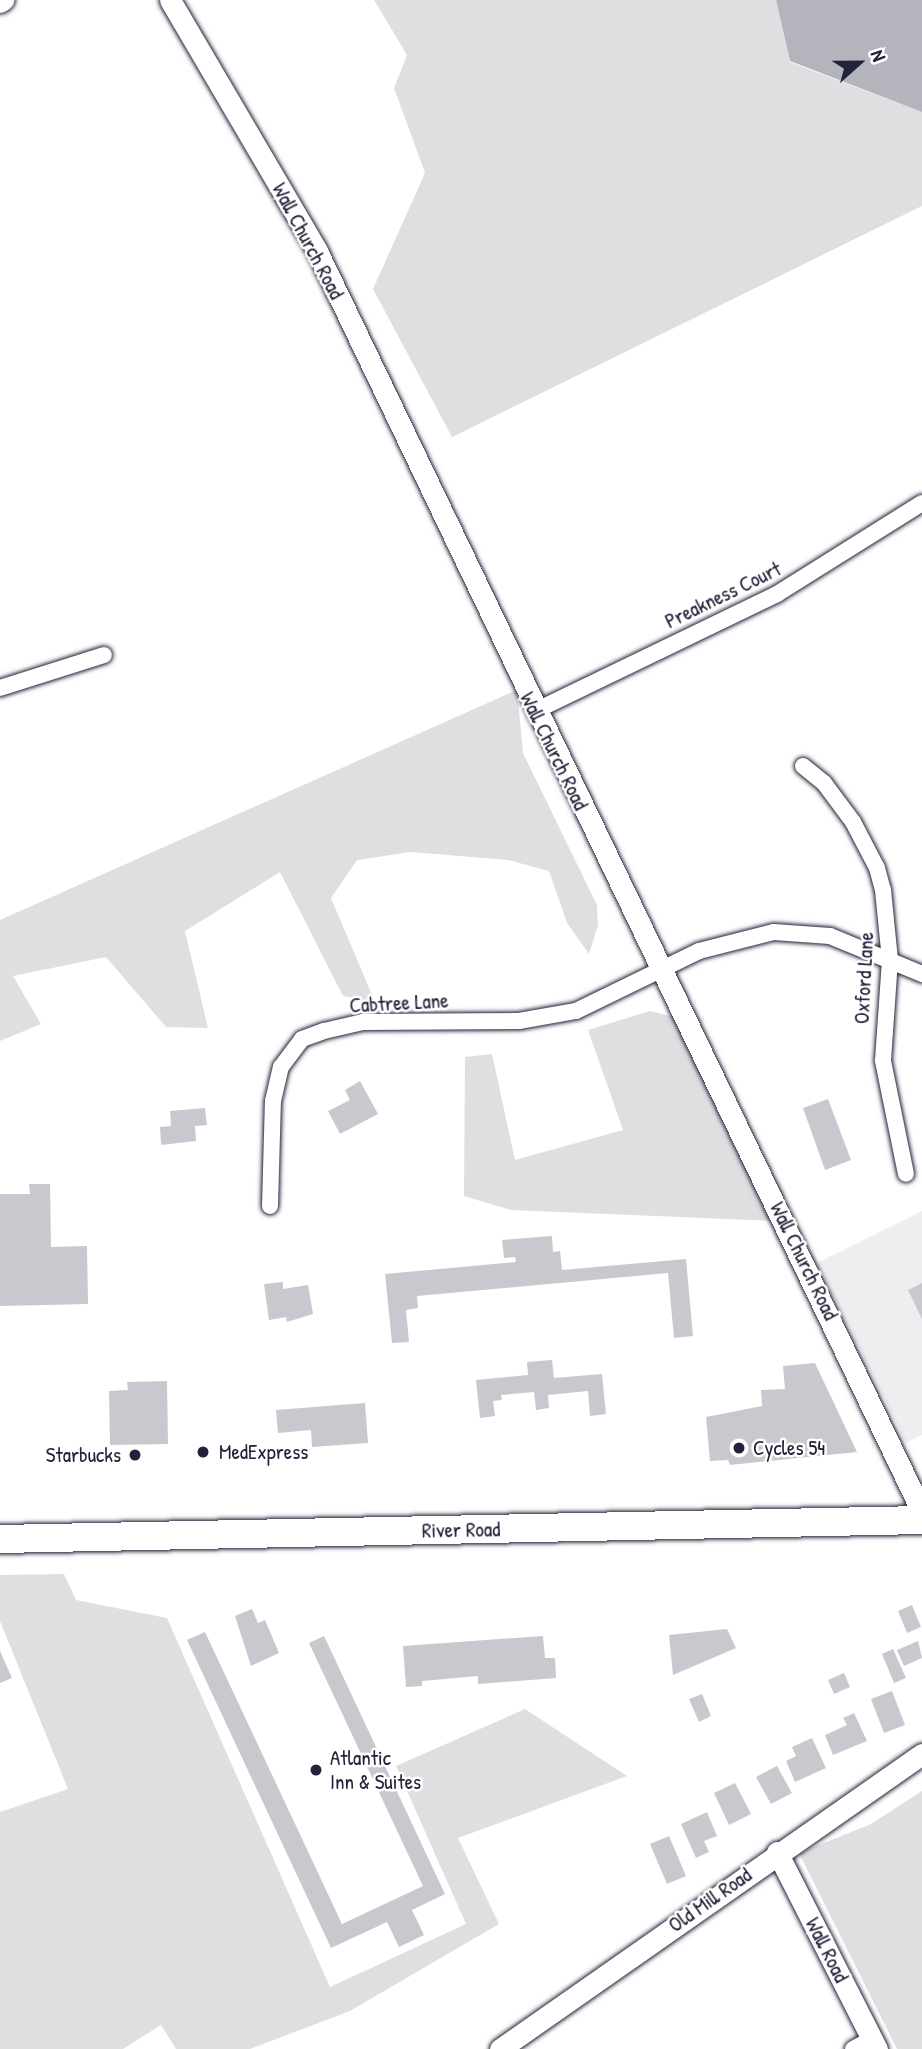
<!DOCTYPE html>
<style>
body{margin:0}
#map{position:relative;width:922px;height:2049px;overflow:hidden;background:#fff;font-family:"Patrick Hand",sans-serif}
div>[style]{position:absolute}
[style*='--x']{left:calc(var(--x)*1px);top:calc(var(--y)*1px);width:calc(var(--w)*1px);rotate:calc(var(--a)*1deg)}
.built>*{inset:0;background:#eeeef1}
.green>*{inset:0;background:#dfdfe2}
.water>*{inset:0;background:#b4b4bc}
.building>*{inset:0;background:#c8c8cf}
.roads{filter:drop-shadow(0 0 2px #22223b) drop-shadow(0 0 2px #22223b)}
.street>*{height:16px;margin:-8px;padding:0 8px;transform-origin:8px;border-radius:8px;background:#fff}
.secondary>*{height:21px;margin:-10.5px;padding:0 10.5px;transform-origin:10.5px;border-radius:10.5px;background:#fff}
.highway>*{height:28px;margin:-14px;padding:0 14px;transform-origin:14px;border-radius:14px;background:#fff}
.dots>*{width:19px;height:19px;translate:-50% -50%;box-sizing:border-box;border:4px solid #fff;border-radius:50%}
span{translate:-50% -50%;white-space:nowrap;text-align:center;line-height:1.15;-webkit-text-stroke:5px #fff;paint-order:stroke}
.street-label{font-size:21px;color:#22223b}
.poi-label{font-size:21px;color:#22223b}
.left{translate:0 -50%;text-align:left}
.right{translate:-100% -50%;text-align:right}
.north{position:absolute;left:824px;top:28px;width:70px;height:70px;-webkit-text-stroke:5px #fff;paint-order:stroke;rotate:69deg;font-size:19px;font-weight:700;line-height:28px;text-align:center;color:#22223b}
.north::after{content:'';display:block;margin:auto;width:24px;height:32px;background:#22223b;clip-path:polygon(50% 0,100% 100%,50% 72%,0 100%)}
</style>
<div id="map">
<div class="built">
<i style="clip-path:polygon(922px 1211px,922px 1435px,906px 1443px,817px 1263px)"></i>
</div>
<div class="green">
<i style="clip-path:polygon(374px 0,776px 0,790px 62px,922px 112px,922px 206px,452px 437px,373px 289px,425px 173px,394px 88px,407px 55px)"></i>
<i style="clip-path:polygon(517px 690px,523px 753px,597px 905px,598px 925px,589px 954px,567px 923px,549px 871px,508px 860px,411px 852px,357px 860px,331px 898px,375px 1002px,343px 996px,280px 872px,185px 931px,208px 1028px,166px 1027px,106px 957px,13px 976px,41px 1024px,0 1041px,0 920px)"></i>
<i style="clip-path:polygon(650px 1011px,674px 1017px,777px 1221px,511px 1210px,464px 1196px,465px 1057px,492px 1054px,515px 1160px,623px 1130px,588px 1030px)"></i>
<i style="clip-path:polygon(64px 1574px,76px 1600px,167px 1618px,330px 1987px,466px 1924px,396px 1766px,525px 1709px,627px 1776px,458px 1838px,499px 1924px,350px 2011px,250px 2049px,176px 2049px,161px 2025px,123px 2049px,0 2049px,0 1812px,68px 1789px,0 1621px,0 1575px)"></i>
<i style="clip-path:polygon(922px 1791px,922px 2049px,897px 2049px,799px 1853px,871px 1824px)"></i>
</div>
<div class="water">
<i style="clip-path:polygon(776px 0,922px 0,922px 112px,790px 61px)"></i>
</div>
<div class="building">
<i style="clip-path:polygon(360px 1081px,378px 1114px,340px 1134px,328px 1111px,350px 1100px,345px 1090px)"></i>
<i style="clip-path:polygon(828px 1099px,851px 1160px,825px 1170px,803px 1108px)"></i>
<i style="clip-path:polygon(205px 1108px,207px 1125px,195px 1126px,196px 1141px,161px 1145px,160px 1127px,171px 1126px,170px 1111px)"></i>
<i style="clip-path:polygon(29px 1184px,50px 1184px,51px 1247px,87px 1246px,88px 1304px,0 1306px,0 1194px,30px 1194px)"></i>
<i style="clip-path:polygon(552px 1236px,553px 1252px,560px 1251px,562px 1270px,686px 1259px,693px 1336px,674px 1338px,668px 1273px,417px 1296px,418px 1308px,406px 1310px,409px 1342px,392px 1343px,385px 1274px,516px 1262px,515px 1257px,504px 1258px,502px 1240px)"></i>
<i style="clip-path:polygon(283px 1282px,283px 1289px,308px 1285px,313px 1314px,287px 1322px,286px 1317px,269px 1320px,264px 1284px)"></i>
<i style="clip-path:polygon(922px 1283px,922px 1319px,908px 1290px)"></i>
<i style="clip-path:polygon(552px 1360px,554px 1378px,602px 1374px,606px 1414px,590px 1416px,588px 1391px,548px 1395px,549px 1408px,536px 1410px,534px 1392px,501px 1395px,502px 1400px,493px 1401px,495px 1416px,480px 1418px,476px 1380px,528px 1375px,527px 1362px)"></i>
<i style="clip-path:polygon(815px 1363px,857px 1452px,730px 1465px,728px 1460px,710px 1461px,706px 1417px,762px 1406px,761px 1390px,785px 1389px,783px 1366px)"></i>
<i style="clip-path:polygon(167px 1381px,168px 1444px,110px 1445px,109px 1391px,128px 1390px,127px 1382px)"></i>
<i style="clip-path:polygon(365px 1403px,368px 1443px,312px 1447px,311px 1430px,278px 1433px,276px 1410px)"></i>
<i style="clip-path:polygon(912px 1605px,921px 1627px,907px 1633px,898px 1611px)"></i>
<i style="clip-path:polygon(252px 1609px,258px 1623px,265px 1620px,279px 1653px,251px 1666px,235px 1616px)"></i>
<i style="clip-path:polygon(727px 1629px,736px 1648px,673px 1675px,669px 1635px)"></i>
<i style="clip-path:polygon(205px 1632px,342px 1924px,423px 1886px,309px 1643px,324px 1636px,445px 1894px,412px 1910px,424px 1935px,399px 1947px,387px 1922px,331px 1948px,187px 1640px)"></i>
<i style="clip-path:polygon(543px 1636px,545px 1658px,555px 1658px,556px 1678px,478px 1684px,478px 1676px,422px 1681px,422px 1686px,406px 1687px,403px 1646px)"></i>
<i style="clip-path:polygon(918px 1641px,922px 1658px,904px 1666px,897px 1650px)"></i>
<i style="clip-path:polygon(893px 1649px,906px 1678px,894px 1683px,882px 1654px)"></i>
<i style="clip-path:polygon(0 1651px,12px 1678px,0 1683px)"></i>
<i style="clip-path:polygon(844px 1673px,850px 1687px,834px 1694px,828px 1680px)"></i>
<i style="clip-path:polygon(892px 1691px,905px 1725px,884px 1733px,871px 1699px)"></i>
<i style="clip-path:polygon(702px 1694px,711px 1716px,699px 1722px,689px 1699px)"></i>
<i style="clip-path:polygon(854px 1713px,867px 1741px,833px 1755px,825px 1735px,847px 1725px,843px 1718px)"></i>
<i style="clip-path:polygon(812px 1738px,826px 1768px,795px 1782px,786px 1761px,796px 1756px,792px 1747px)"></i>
<i style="clip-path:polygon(777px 1766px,792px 1793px,771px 1804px,756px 1777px)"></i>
<i style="clip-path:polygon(735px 1783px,751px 1814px,729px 1825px,714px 1793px)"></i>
<i style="clip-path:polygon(707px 1812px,717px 1836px,704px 1841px,709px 1852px,696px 1858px,681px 1824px)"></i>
<i style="clip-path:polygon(669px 1836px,686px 1876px,667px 1884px,650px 1844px)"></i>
</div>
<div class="roads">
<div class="street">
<i style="--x:0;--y:688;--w:109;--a:-17.6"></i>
<i style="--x:535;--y:711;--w:269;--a:-25.8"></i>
<i style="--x:777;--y:594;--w:171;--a:-32.1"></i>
<i style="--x:803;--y:766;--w:27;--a:39"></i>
<i style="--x:824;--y:783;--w:49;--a:53.4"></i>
<i style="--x:853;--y:822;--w:52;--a:62.4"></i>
<i style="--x:877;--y:868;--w:23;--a:75"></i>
<i style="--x:883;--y:890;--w:70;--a:84.3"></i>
<i style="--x:890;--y:960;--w:101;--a:94"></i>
<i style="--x:883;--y:1061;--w:115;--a:78.5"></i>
<i style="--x:270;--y:1206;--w:105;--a:-88.4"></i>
<i style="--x:273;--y:1101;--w:35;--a:-77"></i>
<i style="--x:281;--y:1067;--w:35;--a:-53"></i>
<i style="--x:302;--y:1039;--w:23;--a:-20"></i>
<i style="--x:324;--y:1031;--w:40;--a:-13"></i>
<i style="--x:363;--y:1022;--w:156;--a:-0.4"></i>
<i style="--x:519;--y:1021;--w:58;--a:-10"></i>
<i style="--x:576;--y:1011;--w:137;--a:-26"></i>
<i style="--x:699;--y:951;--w:77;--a:-14.2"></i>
<i style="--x:774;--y:932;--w:56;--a:4.1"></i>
<i style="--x:830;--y:936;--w:100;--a:22.4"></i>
<i style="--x:853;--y:2049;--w:21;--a:-28"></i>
</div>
<div class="secondary">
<i style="--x:170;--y:0;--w:291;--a:59.6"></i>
<i style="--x:317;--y:251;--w:1399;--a:64.37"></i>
<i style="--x:0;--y:2;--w:4;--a:-34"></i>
<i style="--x:777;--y:1852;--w:221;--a:63.1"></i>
<i style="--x:500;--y:2049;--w:515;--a:-34.96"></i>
</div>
<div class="highway">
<i style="--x:0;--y:1539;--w:922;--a:-1.18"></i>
</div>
</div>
<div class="dots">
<i style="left:739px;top:1448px;background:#22223b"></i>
<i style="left:203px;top:1452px;background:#22223b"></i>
<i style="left:135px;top:1455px;background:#22223b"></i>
<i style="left:316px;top:1770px;background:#22223b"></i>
</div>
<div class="street-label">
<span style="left:308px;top:241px;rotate:62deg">Wall Church Road</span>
<span style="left:723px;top:595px;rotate:-26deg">Preakness Court</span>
<span style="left:554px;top:751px;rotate:64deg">Wall Church Road</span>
<span style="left:864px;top:978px;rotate:-87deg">Oxford Lane</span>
<span style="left:399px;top:1003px;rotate:-3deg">Cabtree Lane</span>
<span style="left:804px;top:1261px;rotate:64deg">Wall Church Road</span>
<span style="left:461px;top:1530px;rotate:-1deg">River Road</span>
<span style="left:710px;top:1900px;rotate:-35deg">Old Mill Road</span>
<span style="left:827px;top:1950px;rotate:63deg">Wall Road</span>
</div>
<div class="poi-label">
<span class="left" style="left:753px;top:1448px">Cycles 54</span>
<span class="left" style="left:219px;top:1452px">MedExpress</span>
<span class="right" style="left:121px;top:1455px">Starbucks</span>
<span class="left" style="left:330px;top:1770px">Atlantic<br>Inn &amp; Suites</span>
</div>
<div class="north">N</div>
</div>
